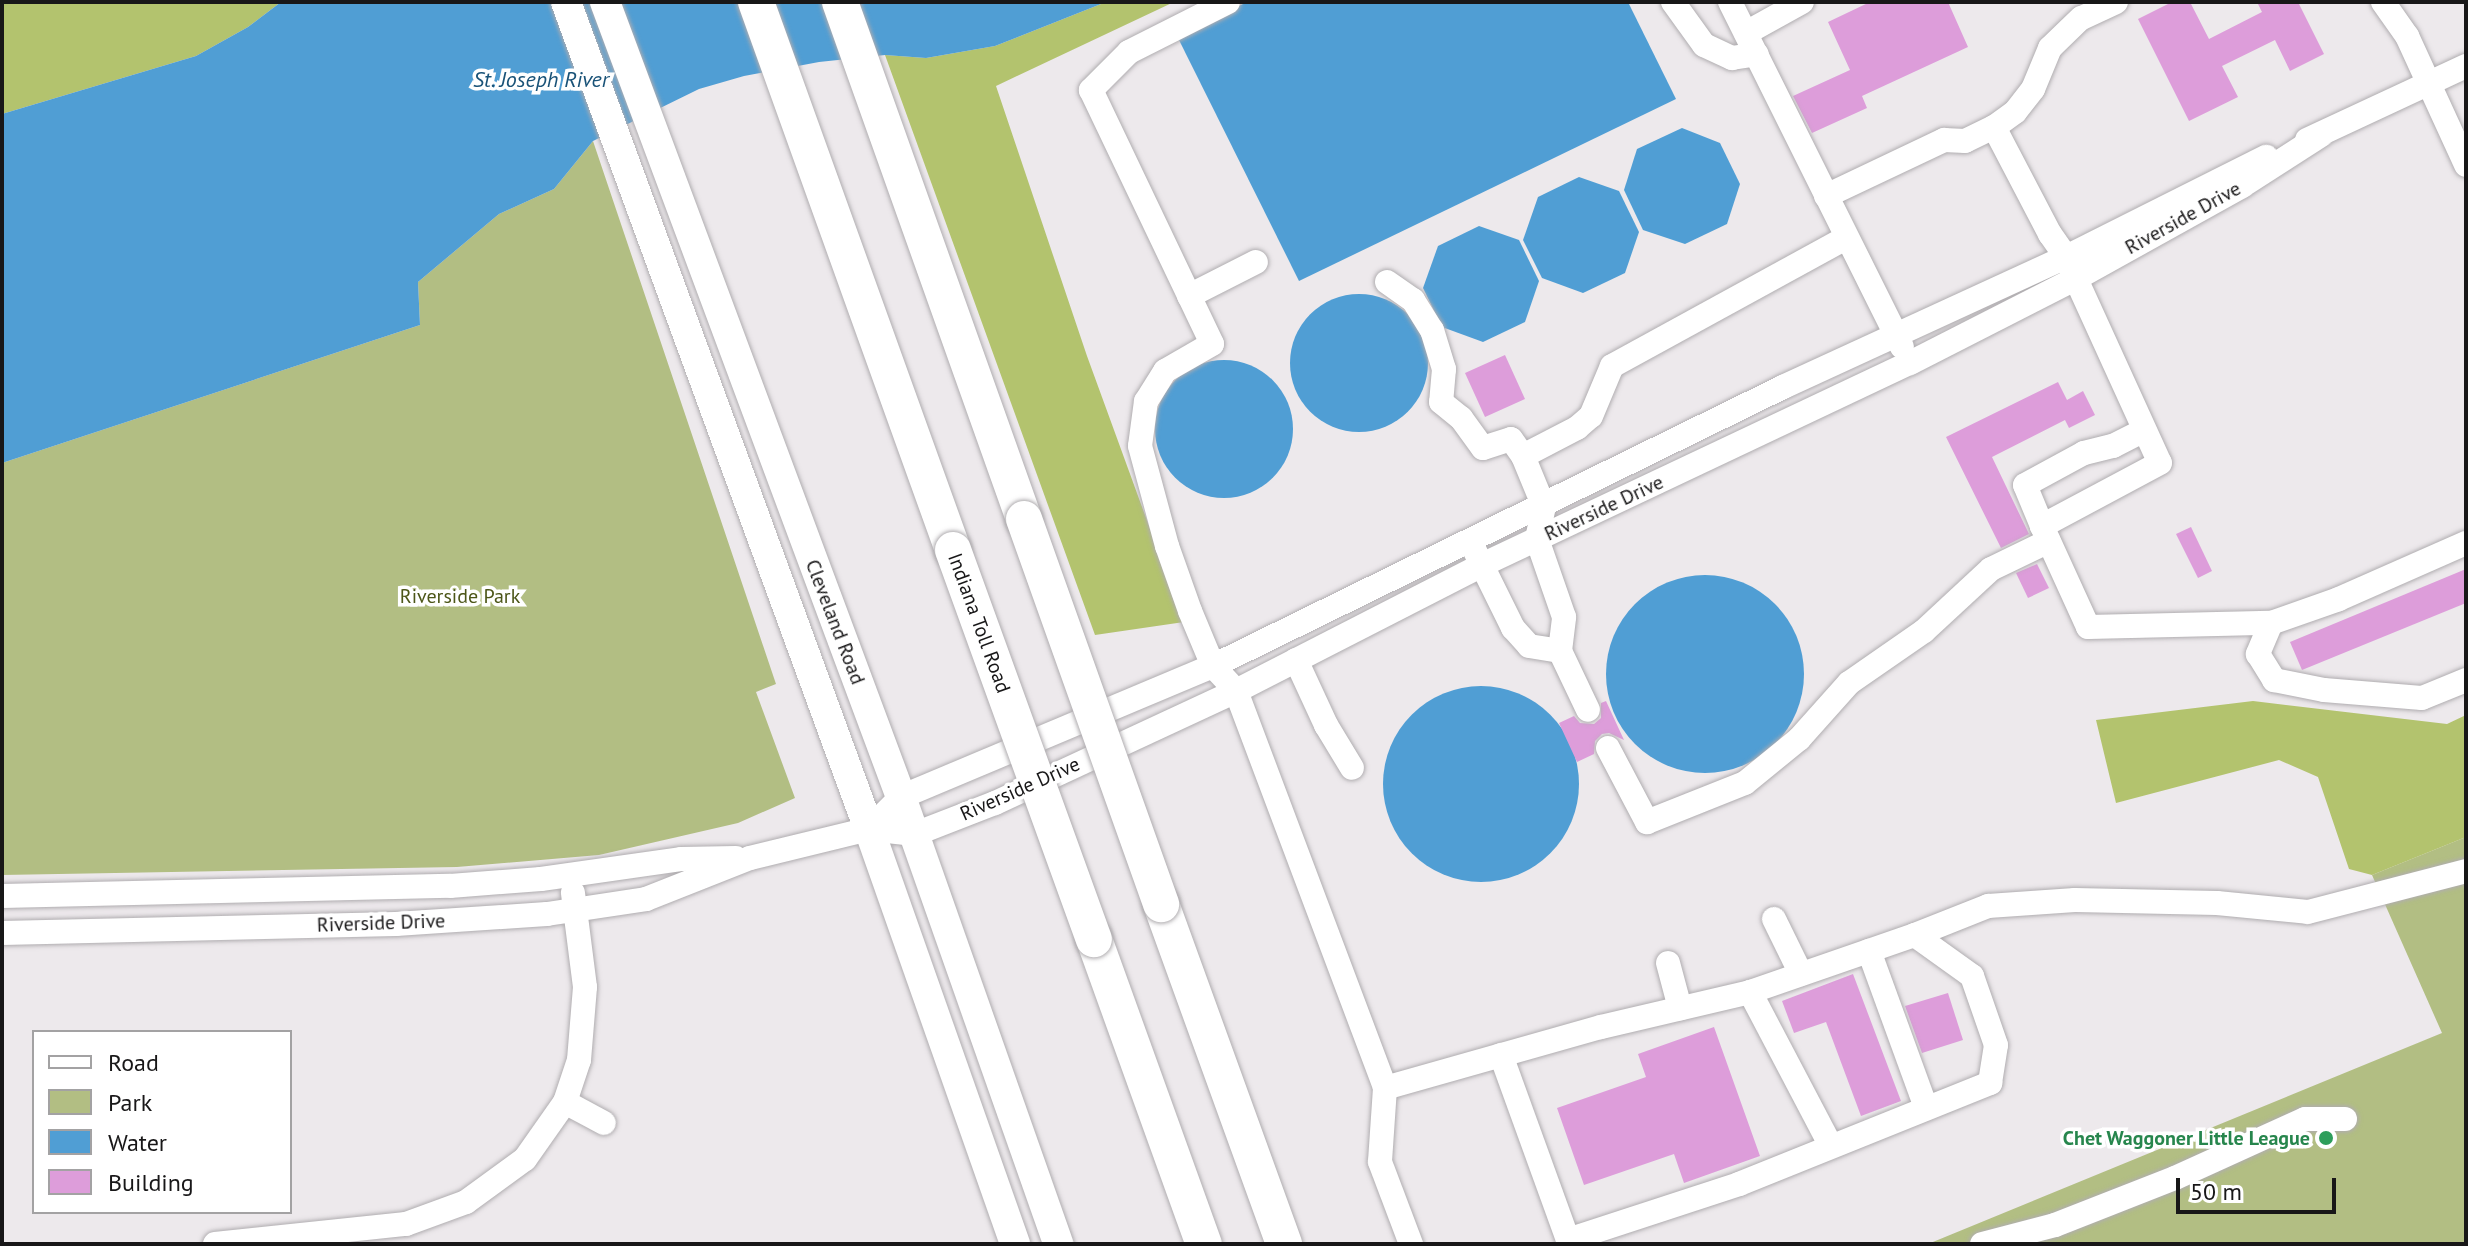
<!DOCTYPE html>
<style>
body{margin:0}
#map{position:relative;width:2468px;height:1246px;overflow:hidden;background:#ede9ec;font-family:"PT Sans",sans-serif}
div>[style]{position:absolute}
[style*='--x']{left:calc(var(--x)*1px);top:calc(var(--y)*1px);width:calc(var(--w)*1px);rotate:calc(var(--a)*1deg)}
.green>*{inset:0;background:#b2be83}
.forest>*{inset:0;background:#b3c36e}
.water>*{inset:0;background:#509ed4}
.round{border-radius:50%}
.building>*{inset:0;background:#dd9dda}
.roads{filter:drop-shadow(0 0 2px #b0adb0) drop-shadow(0 0 2px #b0adb0)}
.minor>*{height:24px;margin:-12px;padding:0 12px;transform-origin:12px;border-radius:12px;background:#fff}
.major>*{height:30px;margin:-15px;padding:0 15px;transform-origin:15px;border-radius:15px;background:#fff}
.highway>*{height:36px;margin:-18px;padding:0 18px;transform-origin:18px;border-radius:18px;background:#fff}
.bridges{filter:drop-shadow(0 0 2px #b0adb0) drop-shadow(0 0 2px #b0adb0)}
.highway-bridge>*{height:36px;margin:-18px;padding:0 18px;transform-origin:18px;border-radius:18px;background:#fff}
.dots>*{width:22px;height:22px;translate:-50% -50%;box-sizing:border-box;border:4px solid #fff;border-radius:50%}
span{translate:-50% -50%;white-space:nowrap;text-align:center;line-height:1.15;-webkit-text-stroke:7px #fff;paint-order:stroke}
.street-label{font-size:20px;color:#181718}
.park-label{font-size:20px;color:#4c5618}
.leisure-label{font-size:20px;color:#27864d;font-weight:700}
.right{translate:-100% -50%;text-align:right}
.water-label{font-size:22px;color:#1a5378;font-style:italic}
.frame{position:absolute;inset:0;border:4px solid #181718;pointer-events:none}
.legend{position:absolute;left:32px;top:1030px;width:260px;height:184px;box-sizing:border-box;background:#fff;border:2px solid #a3a2a3;margin:0;padding:10px 14px;list-style:none;font-size:24px;color:#181718}
.legend li{display:flex;align-items:center;gap:16px;height:40px}
.legend b{width:40px;border:2px solid #a3a2a3}
.scale{position:absolute;left:2176px;top:1178px;width:160px;height:36px;box-sizing:border-box;border:4px solid #181718;border-top:0;padding-left:10px;font-size:24px;line-height:28px;white-space:nowrap;color:#181718;-webkit-text-stroke:6px #fff;paint-order:stroke}
</style>
<div id="map">
<div class="green">
<i style="clip-path:polygon(593px 141px,776px 684px,756px 692px,795px 798px,738px 823px,599px 855px,457px 867px,2px 875px,2px 463px,420px 325px,418px 282px,499px 214px,554px 189px)"></i>
<i style="clip-path:polygon(2466px 837px,2466px 1244px,1928px 1244px,2442px 1033px,2372px 875px)"></i>
</div>
<div class="forest">
<i style="clip-path:polygon(2px 2px,281px 2px,248px 27px,196px 56px,2px 114px)"></i>
<i style="clip-path:polygon(1106px 2px,1174px 2px,996px 86px,1087px 356px,1184px 622px,1095px 635px,885px 55px,926px 58px,995px 46px)"></i>
<i style="clip-path:polygon(2253px 701px,2447px 724px,2466px 715px,2466px 837px,2372px 875px,2349px 869px,2318px 777px,2279px 760px,2116px 803px,2096px 720px)"></i>
</div>
<div class="water">
<i style="clip-path:polygon(281px 2px,1106px 2px,995px 46px,926px 58px,885px 55px,819px 62px,744px 76px,699px 89px,593px 141px,554px 189px,499px 214px,418px 282px,420px 325px,2px 463px,2px 114px,196px 56px,248px 27px)"></i>
<i style="clip-path:polygon(1247px 2px,1628px 2px,1676px 99px,1299px 281px,1177px 36px)"></i>
<i style="clip-path:polygon(1682px 128px,1720px 143px,1740px 184px,1727px 224px,1685px 244px,1643px 230px,1624px 190px,1637px 149px)"></i>
<i style="clip-path:polygon(1579px 177px,1619px 191px,1639px 232px,1625px 273px,1583px 293px,1542px 278px,1523px 240px,1538px 197px)"></i>
<i style="clip-path:polygon(1479px 226px,1519px 240px,1539px 281px,1525px 322px,1483px 342px,1442px 327px,1423px 288px,1438px 246px)"></i>
<i class="round" style="left:1290px;top:294px;width:138px;height:138px"></i>
<i class="round" style="left:1155px;top:360px;width:138px;height:138px"></i>
<i class="round" style="left:1606px;top:575px;width:198px;height:198px"></i>
<i class="round" style="left:1383px;top:686px;width:196px;height:196px"></i>
</div>
<div class="building">
<i style="clip-path:polygon(1870px 2px,1948px 2px,1968px 47px,1862px 96px,1867px 108px,1812px 133px,1793px 96px,1850px 70px,1828px 22px)"></i>
<i style="clip-path:polygon(2172px 2px,2190px 2px,2209px 39px,2262px 12px,2257px 2px,2298px 2px,2324px 54px,2290px 71px,2275px 40px,2222px 66px,2238px 97px,2189px 121px,2138px 19px)"></i>
<i style="clip-path:polygon(1505px 355px,1525px 399px,1485px 417px,1465px 373px)"></i>
<i style="clip-path:polygon(2058px 382px,2067px 400px,2083px 391px,2095px 415px,2069px 428px,2065px 420px,1992px 457px,2029px 534px,2001px 548px,1946px 437px)"></i>
<i style="clip-path:polygon(2191px 527px,2212px 571px,2198px 578px,2176px 534px)"></i>
<i style="clip-path:polygon(2037px 564px,2049px 588px,2028px 598px,2016px 573px)"></i>
<i style="clip-path:polygon(2466px 569px,2466px 603px,2302px 670px,2290px 642px)"></i>
<i style="clip-path:polygon(1606px 701px,1624px 740px,1609px 733px,1602px 734px,1595px 741px,1594px 754px,1577px 762px,1559px 723px,1574px 716px,1580px 723px,1594px 724px,1601px 718px,1601px 703px)"></i>
<i style="clip-path:polygon(1853px 974px,1901px 1101px,1861px 1116px,1826px 1022px,1794px 1033px,1782px 1001px)"></i>
<i style="clip-path:polygon(1948px 993px,1963px 1040px,1922px 1053px,1905px 1006px)"></i>
<i style="clip-path:polygon(1714px 1027px,1760px 1156px,1684px 1183px,1674px 1154px,1584px 1185px,1557px 1108px,1646px 1077px,1638px 1054px)"></i>
</div>
<div class="roads">
<div class="minor">
<i style="--x:1228;--y:2;--w:111;--a:153.2"></i>
<i style="--x:1129;--y:52;--w:54;--a:135"></i>
<i style="--x:1091;--y:90;--w:281;--a:64.5"></i>
<i style="--x:1212;--y:344;--w:54;--a:150.1"></i>
<i style="--x:1165;--y:371;--w:36;--a:122"></i>
<i style="--x:1146;--y:401;--w:45;--a:97.6"></i>
<i style="--x:1140;--y:446;--w:104;--a:74.9"></i>
<i style="--x:1167;--y:546;--w:69;--a:70.5"></i>
<i style="--x:1190;--y:611;--w:60;--a:67.3"></i>
<i style="--x:1213;--y:666;--w:34;--a:47"></i>
<i style="--x:1236;--y:691;--w:424;--a:69.4"></i>
<i style="--x:1385;--y:1088;--w:74;--a:93.9"></i>
<i style="--x:1380;--y:1162;--w:88;--a:69.3"></i>
<i style="--x:1673;--y:2;--w:53;--a:54.2"></i>
<i style="--x:1704;--y:45;--w:31;--a:25"></i>
<i style="--x:1732;--y:58;--w:25;--a:-9"></i>
<i style="--x:1730;--y:2;--w:385;--a:63.5"></i>
<i style="--x:2116;--y:2;--w:38;--a:155"></i>
<i style="--x:2081;--y:18;--w:43;--a:135.9"></i>
<i style="--x:2050;--y:48;--w:44;--a:112.5"></i>
<i style="--x:2033;--y:89;--w:29;--a:128"></i>
<i style="--x:2015;--y:112;--w:26;--a:144"></i>
<i style="--x:1994;--y:127;--w:121;--a:62.4"></i>
<i style="--x:2050;--y:234;--w:28;--a:55"></i>
<i style="--x:2066;--y:257;--w:226;--a:65.5"></i>
<i style="--x:2160;--y:463;--w:134;--a:151.9"></i>
<i style="--x:2042;--y:526;--w:111;--a:65.5"></i>
<i style="--x:2088;--y:627;--w:183;--a:-1.3"></i>
<i style="--x:2271;--y:623;--w:72;--a:-19.4"></i>
<i style="--x:2339;--y:599;--w:139;--a:-23.8"></i>
<i style="--x:2383;--y:2;--w:42;--a:54.8"></i>
<i style="--x:2407;--y:36;--w:142;--a:65.4"></i>
<i style="--x:1746;--y:33;--w:64;--a:-29"></i>
<i style="--x:2307;--y:140;--w:175;--a:-25"></i>
<i style="--x:1826;--y:196;--w:131;--a:-25.4"></i>
<i style="--x:1944;--y:140;--w:21;--a:3"></i>
<i style="--x:1965;--y:141;--w:32;--a:-26"></i>
<i style="--x:1387;--y:282;--w:32;--a:35"></i>
<i style="--x:1413;--y:300;--w:36;--a:58"></i>
<i style="--x:1432;--y:330;--w:41;--a:72.9"></i>
<i style="--x:1444;--y:369;--w:33;--a:95"></i>
<i style="--x:1441;--y:402;--w:26;--a:39"></i>
<i style="--x:1461;--y:418;--w:37;--a:54"></i>
<i style="--x:1483;--y:448;--w:29;--a:-18"></i>
<i style="--x:1511;--y:439;--w:21;--a:55"></i>
<i style="--x:1523;--y:456;--w:61;--a:-27.4"></i>
<i style="--x:1577;--y:428;--w:18;--a:-41"></i>
<i style="--x:1591;--y:416;--w:54;--a:-67.2"></i>
<i style="--x:1612;--y:366;--w:267;--a:-28.7"></i>
<i style="--x:1189;--y:296;--w:75;--a:-26.9"></i>
<i style="--x:2042;--y:526;--w:44;--a:-112.5"></i>
<i style="--x:2025;--y:485;--w:67;--a:-28.5"></i>
<i style="--x:2084;--y:453;--w:30;--a:-14"></i>
<i style="--x:2113;--y:446;--w:35;--a:-27"></i>
<i style="--x:1475;--y:551;--w:86;--a:63.7"></i>
<i style="--x:1513;--y:628;--w:24;--a:48"></i>
<i style="--x:1529;--y:646;--w:31;--a:9"></i>
<i style="--x:1560;--y:651;--w:34;--a:-83"></i>
<i style="--x:1564;--y:617;--w:83;--a:-109.1"></i>
<i style="--x:1537;--y:539;--w:33;--a:-78"></i>
<i style="--x:1544;--y:507;--w:55;--a:-112.4"></i>
<i style="--x:2271;--y:623;--w:34;--a:113"></i>
<i style="--x:2258;--y:654;--w:31;--a:58"></i>
<i style="--x:2274;--y:680;--w:51;--a:11.3"></i>
<i style="--x:2324;--y:690;--w:98;--a:4.7"></i>
<i style="--x:2422;--y:698;--w:48;--a:-22.2"></i>
<i style="--x:1560;--y:651;--w:65;--a:64.6"></i>
<i style="--x:1296;--y:660;--w:72;--a:65.2"></i>
<i style="--x:1326;--y:725;--w:50;--a:58.8"></i>
<i style="--x:1608;--y:748;--w:84;--a:62.2"></i>
<i style="--x:1647;--y:822;--w:105;--a:-21.7"></i>
<i style="--x:1745;--y:783;--w:70;--a:-39.2"></i>
<i style="--x:1799;--y:739;--w:75;--a:-48.2"></i>
<i style="--x:1849;--y:683;--w:91;--a:-34.7"></i>
<i style="--x:1924;--y:631;--w:91;--a:-42.8"></i>
<i style="--x:1991;--y:569;--w:64;--a:-25.8"></i>
<i style="--x:869;--y:829;--w:45;--a:-45"></i>
<i style="--x:901;--y:797;--w:338;--a:-22.8"></i>
<i style="--x:1213;--y:666;--w:635;--a:-26.08"></i>
<i style="--x:1783;--y:387;--w:311;--a:-24.7"></i>
<i style="--x:2066;--y:257;--w:224;--a:-26.6"></i>
<i style="--x:2;--y:896;--w:448;--a:-1.3"></i>
<i style="--x:450;--y:886;--w:91;--a:-4.4"></i>
<i style="--x:541;--y:879;--w:141;--a:-8.1"></i>
<i style="--x:681;--y:859;--w:55;--a:-1"></i>
<i style="--x:1774;--y:919;--w:61;--a:63.9"></i>
<i style="--x:2;--y:933;--w:394;--a:-1.3"></i>
<i style="--x:396;--y:924;--w:151;--a:-3.8"></i>
<i style="--x:547;--y:914;--w:100;--a:-8.6"></i>
<i style="--x:646;--y:899;--w:112;--a:-21.5"></i>
<i style="--x:750;--y:858;--w:122;--a:-13.7"></i>
<i style="--x:869;--y:829;--w:46;--a:6.2"></i>
<i style="--x:915;--y:834;--w:86;--a:-21.2"></i>
<i style="--x:995;--y:803;--w:266;--a:-24.9"></i>
<i style="--x:1236;--y:691;--w:276;--a:-27.1"></i>
<i style="--x:1482;--y:565;--w:473;--a:-25.3"></i>
<i style="--x:1910;--y:363;--w:187;--a:-27"></i>
<i style="--x:2077;--y:278;--w:189;--a:-29.1"></i>
<i style="--x:2242;--y:186;--w:94;--a:-32.8"></i>
<i style="--x:1869;--y:951;--w:167;--a:70"></i>
<i style="--x:1668;--y:963;--w:47;--a:75.1"></i>
<i style="--x:1750;--y:992;--w:175;--a:-19.1"></i>
<i style="--x:1915;--y:935;--w:79;--a:-21.7"></i>
<i style="--x:1988;--y:906;--w:87;--a:-3.9"></i>
<i style="--x:2075;--y:900;--w:142;--a:1.2"></i>
<i style="--x:2217;--y:903;--w:91;--a:5.6"></i>
<i style="--x:2308;--y:912;--w:163;--a:-14.5"></i>
<i style="--x:1501;--y:1055;--w:197;--a:70.1"></i>
<i style="--x:1568;--y:1240;--w:180;--a:-18.1"></i>
<i style="--x:1739;--y:1184;--w:271;--a:-21.9"></i>
<i style="--x:1990;--y:1083;--w:38;--a:-81"></i>
<i style="--x:1996;--y:1045;--w:73;--a:-109.2"></i>
<i style="--x:1972;--y:976;--w:70;--a:-144.3"></i>
<i style="--x:1385;--y:1088;--w:224;--a:-15.8"></i>
<i style="--x:1601;--y:1027;--w:153;--a:-13.2"></i>
<i style="--x:1750;--y:992;--w:174;--a:62.3"></i>
<i style="--x:565;--y:1102;--w:44;--a:28.3"></i>
<i style="--x:215;--y:1244;--w:192;--a:-6"></i>
<i style="--x:406;--y:1224;--w:64;--a:-20.1"></i>
<i style="--x:466;--y:1202;--w:73;--a:-36.1"></i>
<i style="--x:525;--y:1159;--w:70;--a:-54.9"></i>
<i style="--x:565;--y:1102;--w:44;--a:-71.6"></i>
<i style="--x:579;--y:1060;--w:73;--a:-85.3"></i>
<i style="--x:585;--y:987;--w:95;--a:-97.3"></i>
<i style="--x:1982;--y:1244;--w:75;--a:-14.6"></i>
<i style="--x:2055;--y:1225;--w:129;--a:-21.4"></i>
<i style="--x:2175;--y:1178;--w:143;--a:-24.4"></i>
<i style="--x:2305;--y:1119;--w:40;--a:0"></i>
</div>
<div class="major">
<i style="--x:566;--y:2;--w:881;--a:69.88"></i>
<i style="--x:869;--y:829;--w:440;--a:70.6"></i>
<i style="--x:605;--y:2;--w:848;--a:69.58"></i>
<i style="--x:901;--y:797;--w:474;--a:70.6"></i>
</div>
<div class="highway">
<i style="--x:756;--y:2;--w:582;--a:70.23"></i>
<i style="--x:840;--y:2;--w:549;--a:70.41"></i>
<i style="--x:1161;--y:904;--w:362;--a:70.1"></i>
<i style="--x:1094;--y:939;--w:324;--a:70.2"></i>
</div>
</div>
<div class="bridges">
<div class="highway-bridge">
<i style="--x:1024;--y:519;--w:409;--a:70.4"></i>
<i style="--x:953;--y:550;--w:414;--a:70.1"></i>
</div>
</div>
<div class="dots">
<i style="left:2326px;top:1138px;background:#2e9e5b"></i>
</div>
<div class="street-label">
<span style="left:2183px;top:218px;rotate:-29deg">Riverside Drive</span>
<span style="left:1604px;top:508px;rotate:-25deg">Riverside Drive</span>
<span style="left:835px;top:622px;rotate:69deg">Cleveland Road</span>
<span style="left:979px;top:623px;rotate:70deg">Indiana Toll Road</span>
<span style="left:1020px;top:789px;rotate:-24deg">Riverside Drive</span>
<span style="left:381px;top:923px;rotate:-2deg">Riverside Drive</span>
</div>
<div class="park-label">
<span style="left:460px;top:596px">Riverside Park</span>
</div>
<div class="leisure-label">
<span class="right" style="left:2310px;top:1138px">Chet Waggoner Little League</span>
</div>
<div class="water-label">
<span style="left:541px;top:80px">St. Joseph River</span>
</div>
<div class="frame"></div>
<ul class="legend">
<li><b style="height:10px;background:#fff"></b>Road</li>
<li><b style="height:22px;background:#b2be83"></b>Park</li>
<li><b style="height:22px;background:#509ed4"></b>Water</li>
<li><b style="height:22px;background:#dd9dda"></b>Building</li>
</ul>
<div class="scale">50 m</div>
</div>
